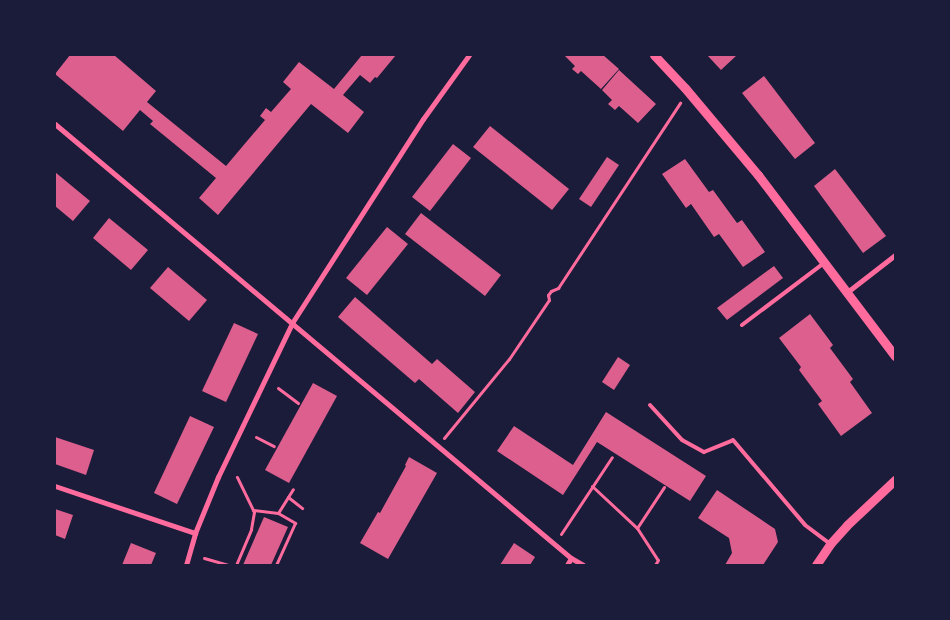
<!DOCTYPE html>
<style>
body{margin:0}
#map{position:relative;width:950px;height:620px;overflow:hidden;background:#1b1b3a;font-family:"PT Sans Narrow",sans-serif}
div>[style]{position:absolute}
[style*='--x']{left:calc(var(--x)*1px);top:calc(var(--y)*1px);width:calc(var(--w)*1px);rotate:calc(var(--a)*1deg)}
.building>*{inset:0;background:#dd5f8e}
.path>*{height:3px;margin:-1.5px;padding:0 1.5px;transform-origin:1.5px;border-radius:1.5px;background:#ff6b9d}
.service>*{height:4px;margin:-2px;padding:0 2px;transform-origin:2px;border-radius:2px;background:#ff6b9d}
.minor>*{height:5px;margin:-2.5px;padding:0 2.5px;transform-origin:2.5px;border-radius:2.5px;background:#ff6b9d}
.tertiary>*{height:9px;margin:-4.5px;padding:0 4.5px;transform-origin:4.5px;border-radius:4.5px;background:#ff6b9d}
span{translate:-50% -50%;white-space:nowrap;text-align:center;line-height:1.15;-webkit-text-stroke:5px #1b1b3a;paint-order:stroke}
.frame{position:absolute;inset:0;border:56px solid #1b1b3a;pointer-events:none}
</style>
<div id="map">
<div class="building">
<i style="clip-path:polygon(70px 55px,114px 55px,156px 91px,147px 102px,226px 166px,265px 120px,260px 116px,266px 108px,271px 112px,291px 89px,283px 82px,299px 62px,334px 89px,362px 55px,396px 55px,377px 78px,375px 77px,370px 83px,360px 75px,343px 95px,364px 112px,348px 133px,311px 104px,218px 215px,199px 198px,216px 178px,150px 124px,153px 121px,140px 110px,123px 131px,55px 74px)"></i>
<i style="clip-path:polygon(564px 55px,603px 55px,619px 69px,601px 89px,581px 71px,578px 74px,572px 69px,575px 66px)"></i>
<i style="clip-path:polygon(707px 55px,737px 55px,721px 70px)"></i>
<i style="clip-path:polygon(619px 70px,656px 104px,638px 123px,619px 106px,615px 110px,608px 104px,612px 100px,602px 90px)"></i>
<i style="clip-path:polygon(764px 76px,815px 143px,795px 159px,742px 93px)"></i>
<i style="clip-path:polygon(490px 126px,569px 189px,552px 210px,473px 147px)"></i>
<i style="clip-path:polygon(453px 144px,471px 158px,430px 211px,412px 197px)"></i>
<i style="clip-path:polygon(607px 157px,619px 165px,591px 207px,579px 199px)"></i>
<i style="clip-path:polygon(685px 159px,709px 192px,713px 190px,737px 223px,742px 220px,765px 252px,743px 267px,719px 234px,714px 237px,691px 204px,686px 208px,662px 174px)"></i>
<i style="clip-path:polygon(835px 169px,886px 236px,863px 253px,814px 186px)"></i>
<i style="clip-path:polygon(55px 172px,90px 201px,73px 221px,55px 206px)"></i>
<i style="clip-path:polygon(421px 213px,501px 275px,485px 296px,405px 234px)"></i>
<i style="clip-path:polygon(109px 218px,148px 250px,131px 270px,93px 238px)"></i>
<i style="clip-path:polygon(387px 227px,408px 244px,367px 295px,346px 278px)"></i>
<i style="clip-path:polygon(774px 266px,783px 278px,727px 320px,717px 308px)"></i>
<i style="clip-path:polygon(168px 267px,207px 300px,189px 321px,150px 288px)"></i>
<i style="clip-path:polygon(355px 297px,432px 364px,437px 359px,475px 392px,458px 413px,419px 379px,415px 383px,338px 317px)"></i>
<i style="clip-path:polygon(810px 314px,833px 345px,830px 348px,853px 379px,850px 382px,872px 413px,841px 436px,818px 404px,822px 401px,799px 370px,801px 367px,779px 338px)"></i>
<i style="clip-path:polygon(234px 323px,258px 334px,226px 402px,202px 391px)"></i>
<i style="clip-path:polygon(618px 357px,630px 365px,614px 390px,602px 382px)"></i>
<i style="clip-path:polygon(313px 383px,337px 396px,289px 483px,265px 470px)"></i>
<i style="clip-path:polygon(606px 412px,706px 476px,690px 501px,597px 442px,563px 495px,497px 451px,514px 426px,573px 465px)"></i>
<i style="clip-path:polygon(190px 416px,214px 427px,177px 504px,154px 493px)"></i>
<i style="clip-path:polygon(55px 437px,94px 450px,86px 475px,55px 464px)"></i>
<i style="clip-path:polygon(409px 457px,437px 473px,388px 559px,360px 543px,378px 512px,380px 513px,406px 466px,405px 465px)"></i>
<i style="clip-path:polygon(717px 490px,775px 529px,778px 542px,763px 565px,725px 565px,732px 553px,729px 538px,698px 518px)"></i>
<i style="clip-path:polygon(55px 509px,73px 515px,65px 539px,55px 535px)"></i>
<i style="clip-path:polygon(264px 517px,288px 527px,271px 565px,243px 565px)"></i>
<i style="clip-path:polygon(131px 543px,156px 553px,151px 565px,122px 565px)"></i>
<i style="clip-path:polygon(514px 543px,535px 557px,530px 565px,500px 565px)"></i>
</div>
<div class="path">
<i style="--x:278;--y:388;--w:25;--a:37"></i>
<i style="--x:256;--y:437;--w:20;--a:27"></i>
<i style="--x:444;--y:438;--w:102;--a:-50.6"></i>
<i style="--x:509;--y:359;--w:71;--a:-55.9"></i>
<i style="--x:549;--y:300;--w:5;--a:-101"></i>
<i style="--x:548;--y:295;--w:5;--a:-53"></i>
<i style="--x:551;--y:291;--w:8;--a:-23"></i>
<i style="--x:558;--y:288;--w:222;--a:-56.6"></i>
<i style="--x:592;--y:486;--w:62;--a:43"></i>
<i style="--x:637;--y:528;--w:38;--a:57"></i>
<i style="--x:658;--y:560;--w:6;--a:121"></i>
<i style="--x:288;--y:497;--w:18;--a:38"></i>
<i style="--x:253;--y:510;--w:25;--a:7"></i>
<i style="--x:278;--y:513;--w:20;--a:30"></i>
<i style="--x:295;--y:523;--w:46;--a:114.3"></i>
<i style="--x:278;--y:513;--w:28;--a:-58"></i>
<i style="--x:637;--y:528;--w:49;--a:-56.6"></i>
<i style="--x:561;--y:534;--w:92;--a:-56.5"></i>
<i style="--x:204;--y:558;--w:26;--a:16"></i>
<i style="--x:236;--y:565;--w:39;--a:-67"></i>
<i style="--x:251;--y:529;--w:17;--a:-80"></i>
<i style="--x:254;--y:512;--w:39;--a:-116"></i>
</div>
<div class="service">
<i style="--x:742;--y:325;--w:103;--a:-37.1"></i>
<i style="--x:650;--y:405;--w:47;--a:47.6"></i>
<i style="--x:682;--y:440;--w:25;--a:29"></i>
<i style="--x:704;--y:452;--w:31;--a:-22"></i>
<i style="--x:733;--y:440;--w:111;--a:49.7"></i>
<i style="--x:805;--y:525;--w:31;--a:37"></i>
</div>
<div class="minor">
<i style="--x:55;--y:124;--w:674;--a:40.07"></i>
<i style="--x:571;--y:558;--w:14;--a:30"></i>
<i style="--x:846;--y:293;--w:62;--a:-37.8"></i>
<i style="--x:55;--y:486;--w:148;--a:18.6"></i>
<i style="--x:186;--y:565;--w:33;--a:-74"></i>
<i style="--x:195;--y:533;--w:61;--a:-67.7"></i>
<i style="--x:218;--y:477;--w:171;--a:-64.3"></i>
<i style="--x:292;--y:323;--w:242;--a:-57.3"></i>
<i style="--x:423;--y:119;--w:79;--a:-54.3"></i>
<i style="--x:567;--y:565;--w:8;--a:-60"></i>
</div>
<div class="tertiary">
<i style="--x:654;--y:55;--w:45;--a:46.8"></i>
<i style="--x:685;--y:88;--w:114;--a:50"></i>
<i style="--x:758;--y:175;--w:227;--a:52.9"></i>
<i style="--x:816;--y:565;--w:25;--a:-56"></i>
<i style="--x:830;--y:544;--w:25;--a:-48"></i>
<i style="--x:847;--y:525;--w:66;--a:-43.2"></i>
</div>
<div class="frame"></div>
</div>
